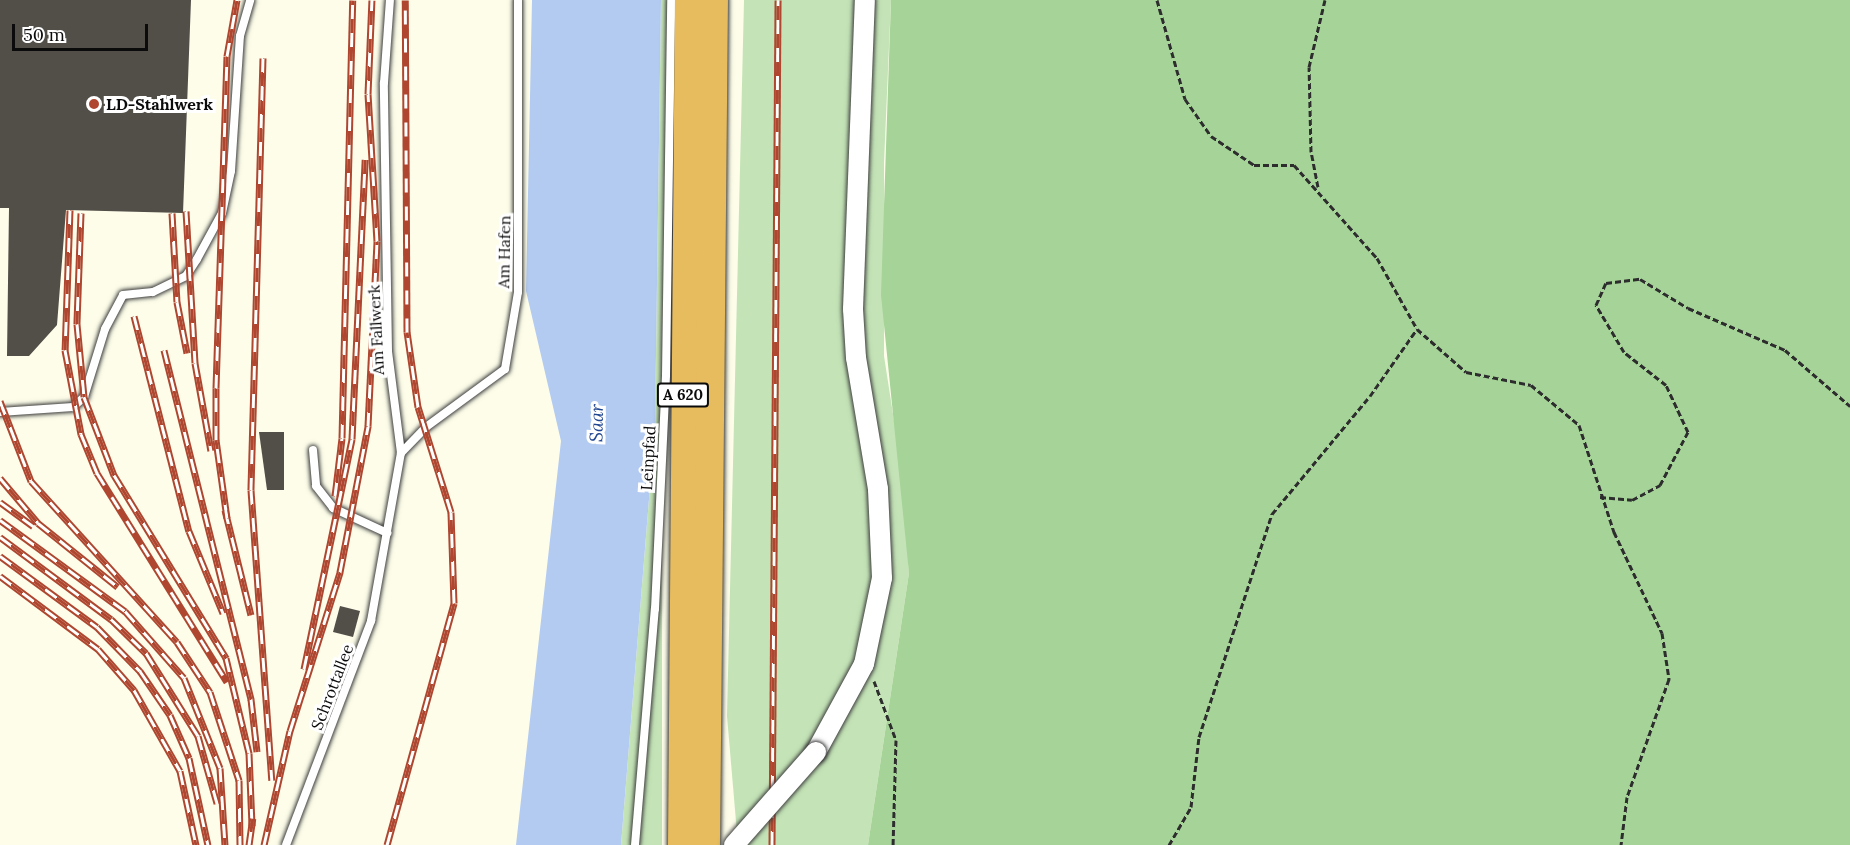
<!DOCTYPE html>
<style>
body{margin:0}
#map{position:relative;width:1850px;height:845px;overflow:hidden;background:#fdfdea;font-family:Lora,serif}
div>[style]{position:absolute}
[style*='--x']{left:calc(var(--x)*1px);top:calc(var(--y)*1px);width:calc(var(--w)*1px);rotate:calc(var(--a)*1deg)}
.green>*{inset:0;background:#c4e4b7}
.forest>*{inset:0;background:#a5d398}
.water>*{inset:0;background:#b3cbf0}
.building>*{inset:0;background:#524e48}
.path>*{height:3px;margin-top:-1.5px;transform-origin:0;background:repeating-linear-gradient(90deg,#2d2d2d 0 6px,transparent 0 9px)}
.roads{filter:drop-shadow(0 0 2px #3e3e3e) drop-shadow(0 0 2px #3e3e3e)}
.service>*{height:8px;margin:-4px;padding:0 4px;transform-origin:4px;border-radius:4px;background:#fff}
.tertiary>*{height:20px;margin:-10px;padding:0 10px;transform-origin:10px;border-radius:10px;background:#fff}
.motorway>*{height:28px;margin:-14px;padding:0 14px;transform-origin:14px;border-radius:14px;background:#e7bc5e}
.rail>*{height:7px;margin-top:-3.5px;transform-origin:0;background:repeating-linear-gradient(90deg,#fff 0 14px,#ae4630 0 28px);box-sizing:border-box;border-block:2px solid #ae4630}
.bridges{filter:drop-shadow(0 0 2px #3e3e3e) drop-shadow(0 0 2px #3e3e3e)}
.tertiary-bridge>*{height:20px;margin:-10px;padding:0 10px;transform-origin:10px;border-radius:10px;background:#fff}
.dots>*{width:16px;height:16px;translate:-50% -50%;box-sizing:border-box;border:3px solid #fff;border-radius:50%}
span{translate:-50% -50%;white-space:nowrap;text-align:center;line-height:1.15;-webkit-text-stroke:6px #fff;paint-order:stroke}
.shield-label span{padding:2px 4px;background:#fff;border:2px solid;border-radius:4px;-webkit-text-stroke-width:0}
.shield-label{font-size:15px;color:#0b0b0b;font-weight:700}
.poi-label{font-size:16px;color:#0b0b0b;font-weight:700}
.left{translate:0 -50%;text-align:left}
.street-label{font-size:16px;color:#0b0b0b}
.water-label{font-size:18px;color:#204690;font-style:italic}
.scale{position:absolute;left:12px;top:24px;width:136px;height:27px;box-sizing:border-box;border:3px solid #0b0b0b;border-top:0;padding-left:8px;font-size:18px;line-height:21px;white-space:nowrap;color:#0b0b0b;-webkit-text-stroke:4px #fff;paint-order:stroke}
</style>
<div id="map">
<div class="green">
<i style="clip-path:polygon(661px 0,669px 0,662px 341px,662px 845px,621px 845px,655px 425px)"></i>
<i style="clip-path:polygon(744px 0,891px 0,884px 163px,884px 356px,904px 485px,909px 573px,868px 845px,738px 845px,727px 716px)"></i>
</div>
<div class="forest">
<i style="clip-path:polygon(891px 0,1850px 0,1850px 845px,868px 845px,909px 573px,881px 295px)"></i>
</div>
<div class="water">
<i style="clip-path:polygon(532px 0,661px 0,655px 425px,621px 845px,516px 845px,561px 441px,526px 291px)"></i>
</div>
<div class="building">
<i style="clip-path:polygon(0 0,191px 0,183px 213px,66px 210px,57px 325px,29px 356px,7px 356px,9px 208px,0 208px)"></i>
<i style="clip-path:polygon(259px 432px,284px 432px,284px 490px,267px 490px)"></i>
<i style="clip-path:polygon(340px 606px,360px 611px,353px 637px,333px 632px)"></i>
</div>
<div class="path">
<i style="--x:1157;--y:0;--w:103;--a:74.2"></i>
<i style="--x:1185;--y:99;--w:45;--a:54.9"></i>
<i style="--x:1211;--y:136;--w:52;--a:34"></i>
<i style="--x:1254;--y:165;--w:40;--a:0"></i>
<i style="--x:1294;--y:165;--w:125;--a:48.3"></i>
<i style="--x:1377;--y:258;--w:81;--a:60.6"></i>
<i style="--x:1417;--y:329;--w:65;--a:41.3"></i>
<i style="--x:1466;--y:372;--w:66;--a:11.3"></i>
<i style="--x:1531;--y:385;--w:62;--a:39.8"></i>
<i style="--x:1579;--y:425;--w:113;--a:71.9"></i>
<i style="--x:1614;--y:532;--w:112;--a:64.6"></i>
<i style="--x:1662;--y:633;--w:47;--a:81.3"></i>
<i style="--x:1669;--y:679;--w:125;--a:109.6"></i>
<i style="--x:1627;--y:797;--w:48;--a:97.1"></i>
<i style="--x:1318;--y:187;--w:36;--a:-101"></i>
<i style="--x:1311;--y:152;--w:85;--a:-91.3"></i>
<i style="--x:1309;--y:67;--w:69;--a:-76.6"></i>
<i style="--x:1600;--y:497;--w:32;--a:5"></i>
<i style="--x:1632;--y:500;--w:32;--a:-28"></i>
<i style="--x:1660;--y:485;--w:60;--a:-62.2"></i>
<i style="--x:1688;--y:432;--w:52;--a:-115.1"></i>
<i style="--x:1666;--y:385;--w:53;--a:-141.8"></i>
<i style="--x:1624;--y:352;--w:55;--a:-120.8"></i>
<i style="--x:1596;--y:305;--w:24;--a:-66"></i>
<i style="--x:1606;--y:283;--w:34;--a:-7"></i>
<i style="--x:1640;--y:279;--w:56;--a:31.1"></i>
<i style="--x:1688;--y:308;--w:106;--a:23.4"></i>
<i style="--x:1785;--y:350;--w:86;--a:40.7"></i>
<i style="--x:874;--y:681;--w:63;--a:69.6"></i>
<i style="--x:896;--y:740;--w:105;--a:91.6"></i>
<i style="--x:1169;--y:845;--w:44;--a:-59.9"></i>
<i style="--x:1191;--y:807;--w:70;--a:-83.5"></i>
<i style="--x:1199;--y:737;--w:235;--a:-71.9"></i>
<i style="--x:1272;--y:514;--w:153;--a:-50.3"></i>
<i style="--x:1370;--y:396;--w:82;--a:-55"></i>
</div>
<div class="roads">
<div class="service">
<i style="--x:0;--y:412;--w:73;--a:-3.9"></i>
<i style="--x:73;--y:407;--w:15;--a:-42"></i>
<i style="--x:84;--y:397;--w:71;--a:-72.8"></i>
<i style="--x:105;--y:329;--w:38;--a:-62"></i>
<i style="--x:123;--y:295;--w:30;--a:-6"></i>
<i style="--x:153;--y:292;--w:37;--a:-26"></i>
<i style="--x:186;--y:276;--w:20;--a:-57"></i>
<i style="--x:197;--y:259;--w:52;--a:-61.5"></i>
<i style="--x:222;--y:213;--w:43;--a:-77.9"></i>
<i style="--x:231;--y:171;--w:135;--a:-86.2"></i>
<i style="--x:240;--y:36;--w:37;--a:-74"></i>
<i style="--x:313;--y:450;--w:36;--a:85"></i>
<i style="--x:316;--y:486;--w:28;--a:52"></i>
<i style="--x:333;--y:508;--w:60;--a:24.8"></i>
<i style="--x:401;--y:453;--w:36;--a:-46"></i>
<i style="--x:426;--y:427;--w:98;--a:-36.3"></i>
<i style="--x:505;--y:369;--w:78;--a:-80.4"></i>
<i style="--x:518;--y:292;--w:292;--a:-90"></i>
<i style="--x:286;--y:845;--w:240;--a:-69.2"></i>
<i style="--x:371;--y:621;--w:171;--a:-79.9"></i>
<i style="--x:401;--y:453;--w:103;--a:-97.3"></i>
<i style="--x:388;--y:351;--w:268;--a:-90.9"></i>
<i style="--x:384;--y:83;--w:83;--a:-85.9"></i>
<i style="--x:635;--y:845;--w:237;--a:-85.2"></i>
<i style="--x:655;--y:609;--w:234;--a:-87.3"></i>
<i style="--x:666;--y:375;--w:375;--a:-89.2"></i>
</div>
<div class="tertiary">
<i style="--x:816;--y:752;--w:100;--a:-61.4"></i>
<i style="--x:864;--y:664;--w:88;--a:-78.2"></i>
<i style="--x:882;--y:578;--w:89;--a:-92.6"></i>
<i style="--x:878;--y:489;--w:133;--a:-99.5"></i>
<i style="--x:856;--y:358;--w:49;--a:-93.5"></i>
<i style="--x:853;--y:309;--w:309;--a:-87.8"></i>
</div>
<div class="motorway">
<i style="--x:682;--y:845;--w:845;--a:-89.53"></i>
<i style="--x:706;--y:845;--w:845;--a:-89.46"></i>
</div>
</div>
<div class="rail">
<i style="--x:263;--y:58;--w:432;--a:91.6"></i>
<i style="--x:251;--y:490;--w:291;--a:85.9"></i>
<i style="--x:70;--y:210;--w:140;--a:92"></i>
<i style="--x:65;--y:350;--w:86;--a:79.2"></i>
<i style="--x:81;--y:434;--w:42;--a:67.7"></i>
<i style="--x:97;--y:473;--w:246;--a:58.1"></i>
<i style="--x:186;--y:211;--w:152;--a:86.6"></i>
<i style="--x:195;--y:363;--w:89;--a:79.7"></i>
<i style="--x:81;--y:213;--w:111;--a:92.1"></i>
<i style="--x:77;--y:324;--w:73;--a:84.5"></i>
<i style="--x:84;--y:397;--w:84;--a:69"></i>
<i style="--x:114;--y:475;--w:215;--a:58.5"></i>
<i style="--x:226;--y:658;--w:98;--a:76.4"></i>
<i style="--x:249;--y:753;--w:73;--a:87.6"></i>
<i style="--x:172;--y:213;--w:89;--a:86.8"></i>
<i style="--x:177;--y:302;--w:52;--a:78.9"></i>
<i style="--x:134;--y:316;--w:222;--a:75.7"></i>
<i style="--x:189;--y:531;--w:89;--a:67.5"></i>
<i style="--x:164;--y:350;--w:360;--a:76"></i>
<i style="--x:251;--y:699;--w:53;--a:83.5"></i>
<i style="--x:0;--y:401;--w:86;--a:68.8"></i>
<i style="--x:31;--y:481;--w:217;--a:47.8"></i>
<i style="--x:177;--y:642;--w:60;--a:56.6"></i>
<i style="--x:210;--y:692;--w:93;--a:71.8"></i>
<i style="--x:239;--y:780;--w:65;--a:89.1"></i>
<i style="--x:0;--y:478;--w:59;--a:49.8"></i>
<i style="--x:38;--y:523;--w:102;--a:38.7"></i>
<i style="--x:335;--y:496;--w:58;--a:-83.1"></i>
<i style="--x:342;--y:438;--w:438;--a:-88.6"></i>
<i style="--x:0;--y:502;--w:41;--a:36"></i>
<i style="--x:225;--y:510;--w:108;--a:76.1"></i>
<i style="--x:227;--y:518;--w:79;--a:-98"></i>
<i style="--x:216;--y:440;--w:52;--a:-90"></i>
<i style="--x:216;--y:388;--w:332;--a:-88.1"></i>
<i style="--x:227;--y:56;--w:57;--a:-79.9"></i>
<i style="--x:0;--y:520;--w:155;--a:36.1"></i>
<i style="--x:125;--y:611;--w:89;--a:48.6"></i>
<i style="--x:184;--y:678;--w:97;--a:68.2"></i>
<i style="--x:220;--y:768;--w:77;--a:86.3"></i>
<i style="--x:0;--y:537;--w:138;--a:36.5"></i>
<i style="--x:111;--y:619;--w:49;--a:44.2"></i>
<i style="--x:146;--y:653;--w:98;--a:57.9"></i>
<i style="--x:198;--y:736;--w:70;--a:74.2"></i>
<i style="--x:0;--y:556;--w:120;--a:36.2"></i>
<i style="--x:97;--y:627;--w:62;--a:45.7"></i>
<i style="--x:140;--y:671;--w:53;--a:55.7"></i>
<i style="--x:170;--y:715;--w:47;--a:66.2"></i>
<i style="--x:189;--y:758;--w:89;--a:77.7"></i>
<i style="--x:0;--y:576;--w:122;--a:36.7"></i>
<i style="--x:98;--y:649;--w:55;--a:48.7"></i>
<i style="--x:134;--y:690;--w:93;--a:60.4"></i>
<i style="--x:180;--y:771;--w:76;--a:77.8"></i>
<i style="--x:304;--y:669;--w:235;--a:-78.2"></i>
<i style="--x:352;--y:439;--w:280;--a:-87.3"></i>
<i style="--x:249;--y:845;--w:27;--a:-82"></i>
<i style="--x:264;--y:845;--w:117;--a:-77.2"></i>
<i style="--x:290;--y:731;--w:167;--a:-72.5"></i>
<i style="--x:340;--y:572;--w:149;--a:-79.1"></i>
<i style="--x:368;--y:426;--w:185;--a:-87.2"></i>
<i style="--x:377;--y:241;--w:147;--a:-93.5"></i>
<i style="--x:368;--y:94;--w:94;--a:-87.6"></i>
<i style="--x:387;--y:845;--w:251;--a:-74.5"></i>
<i style="--x:454;--y:603;--w:91;--a:-91.9"></i>
<i style="--x:451;--y:512;--w:110;--a:-107.4"></i>
<i style="--x:418;--y:407;--w:76;--a:-98.3"></i>
<i style="--x:407;--y:332;--w:332;--a:-90.3"></i>
<i style="--x:772;--y:845;--w:845;--a:-89.59"></i>
</div>
<div class="bridges">
<div class="tertiary-bridge">
<i style="--x:734;--y:845;--w:124;--a:-48.6"></i>
</div>
</div>
<div class="dots">
<i style="left:94px;top:104px;background:#ae4630"></i>
</div>
<div class="shield-label">
<span style="left:683px;top:395px">A 620</span>
</div>
<div class="poi-label">
<span class="left" style="left:106px;top:104px">LD-Stahlwerk</span>
</div>
<div class="street-label">
<span style="left:504px;top:252px;rotate:-89deg">Am Hafen</span>
<span style="left:376px;top:330px;rotate:-93deg">Am Fallwerk</span>
<span style="left:648px;top:458px;rotate:-87deg">Leinpfad</span>
<span style="left:332px;top:687px;rotate:-69deg">Schrottallee</span>
</div>
<div class="water-label">
<span style="left:597px;top:423px;rotate:-89deg">Saar</span>
</div>
<div class="scale">50 m</div>
</div>
